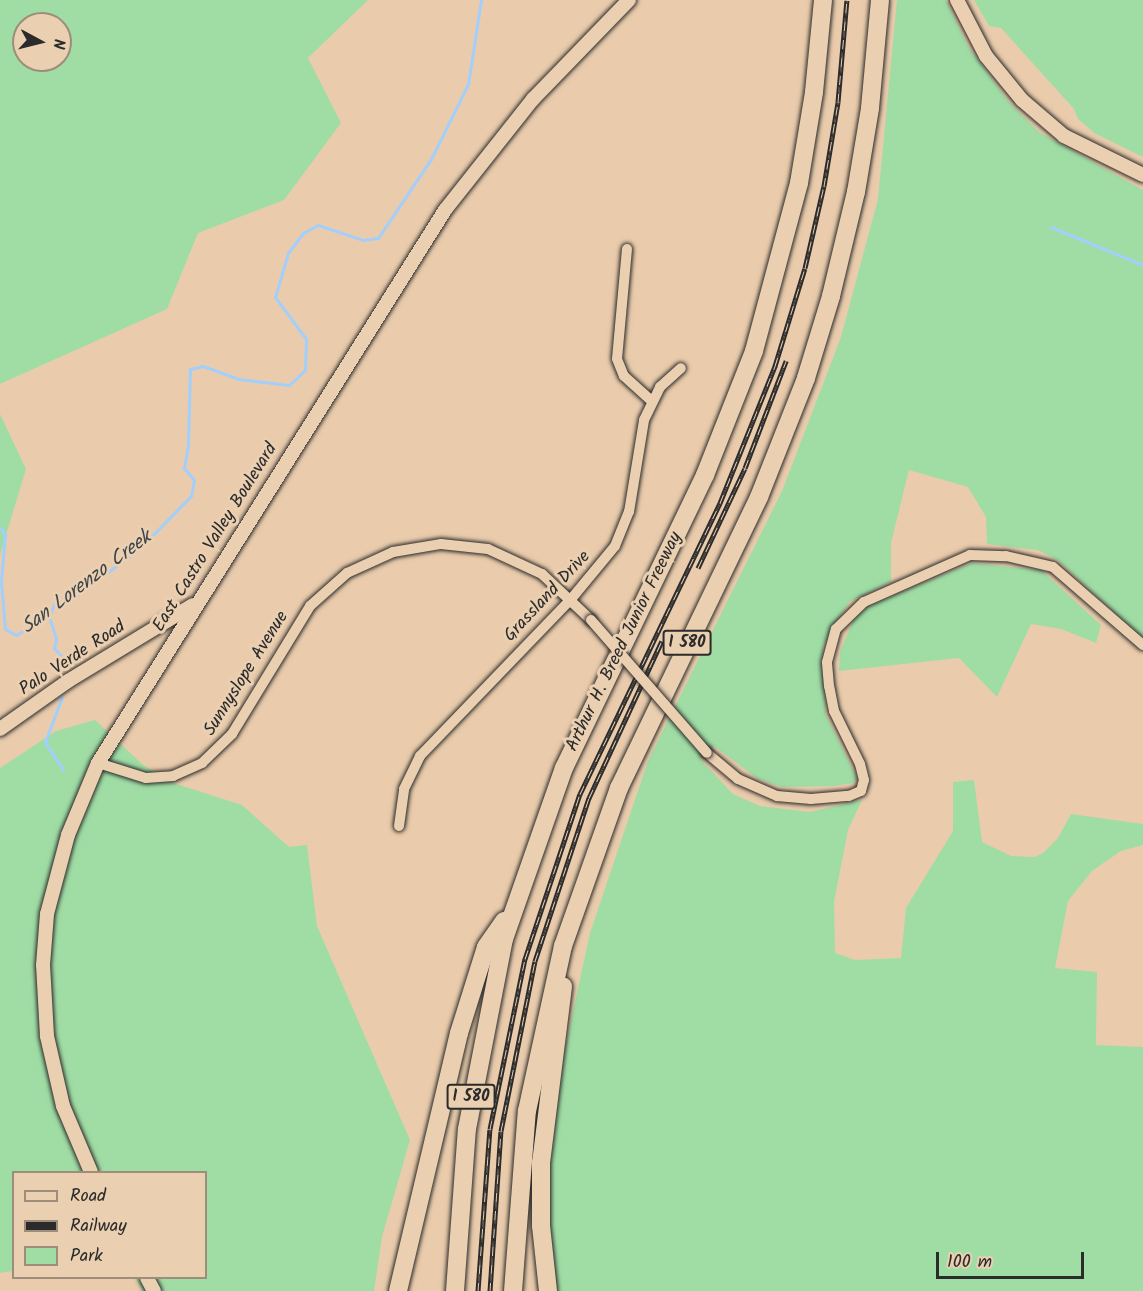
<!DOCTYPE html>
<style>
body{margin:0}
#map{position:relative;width:1143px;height:1291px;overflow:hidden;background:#eaccac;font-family:Kalam,sans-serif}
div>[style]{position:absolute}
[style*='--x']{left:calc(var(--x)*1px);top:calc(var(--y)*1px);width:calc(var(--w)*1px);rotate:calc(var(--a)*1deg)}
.green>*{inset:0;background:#a0dda5}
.stream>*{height:3px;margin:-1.5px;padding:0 1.5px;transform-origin:1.5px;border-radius:1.5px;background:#a2cffc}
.roads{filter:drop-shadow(0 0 2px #2b2b2b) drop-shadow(0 0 2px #2b2b2b)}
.street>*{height:10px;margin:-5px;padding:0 5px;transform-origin:5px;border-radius:5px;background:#eacfb1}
.secondary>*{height:14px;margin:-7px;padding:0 7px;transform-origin:7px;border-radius:7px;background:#eacfb1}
.highway>*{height:18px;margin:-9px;padding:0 9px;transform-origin:9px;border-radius:9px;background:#eacfb1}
.rail>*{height:5px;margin-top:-2.5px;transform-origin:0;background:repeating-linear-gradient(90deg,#eacfb1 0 9px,#2b2b2b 0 18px);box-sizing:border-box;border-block:2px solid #2b2b2b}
.bridges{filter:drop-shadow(0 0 2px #2b2b2b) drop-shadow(0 0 2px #2b2b2b)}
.street-bridge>*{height:10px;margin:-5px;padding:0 5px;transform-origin:5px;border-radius:5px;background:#eacfb1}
span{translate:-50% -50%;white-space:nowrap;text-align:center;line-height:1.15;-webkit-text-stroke:6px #eacfb1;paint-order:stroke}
.shield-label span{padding:2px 4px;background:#eacfb1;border:2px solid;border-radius:4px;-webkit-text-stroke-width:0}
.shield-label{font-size:16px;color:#2b2b2b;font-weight:700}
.street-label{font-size:18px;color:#2b2b2b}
.water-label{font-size:20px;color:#3d444a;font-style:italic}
.legend{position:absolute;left:12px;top:1171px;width:195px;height:108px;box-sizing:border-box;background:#eacfb1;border:2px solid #9e8d7b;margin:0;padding:8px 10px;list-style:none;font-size:18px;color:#2b2b2b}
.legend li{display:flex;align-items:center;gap:12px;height:30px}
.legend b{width:30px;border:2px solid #9e8d7b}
.north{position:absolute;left:12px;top:12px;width:60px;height:60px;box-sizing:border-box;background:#eacfb1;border:2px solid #9e8d7b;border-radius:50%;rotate:97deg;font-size:16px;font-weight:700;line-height:24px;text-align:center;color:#2b2b2b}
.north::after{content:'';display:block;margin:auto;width:21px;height:27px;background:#2b2b2b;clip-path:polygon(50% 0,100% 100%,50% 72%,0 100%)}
.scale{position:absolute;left:936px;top:1252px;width:148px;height:27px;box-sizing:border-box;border:3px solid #2b2b2b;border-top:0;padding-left:8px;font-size:18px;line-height:21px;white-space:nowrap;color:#2b2b2b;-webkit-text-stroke:4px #eacfb1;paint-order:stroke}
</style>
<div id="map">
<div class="green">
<i style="clip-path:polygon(evenodd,0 0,368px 0,308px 58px,341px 123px,284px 200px,198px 233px,167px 309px,0 384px,0 0,24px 24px,60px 24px,60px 60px,24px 60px,24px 24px)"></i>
<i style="clip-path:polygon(897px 0,946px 0,968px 46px,1008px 101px,1039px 132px,1143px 190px,1143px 639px,1059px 561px,1038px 550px,987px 544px,986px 517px,968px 487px,909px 470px,891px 543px,891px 582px,849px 602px,823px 646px,826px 715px,857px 778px,853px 783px,834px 786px,782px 787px,758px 779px,714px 746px,700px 759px,733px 794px,760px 806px,810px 812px,862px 800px,848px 830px,834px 902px,835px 953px,855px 960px,901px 958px,906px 908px,953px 831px,953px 782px,974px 780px,982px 842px,1011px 856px,1035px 857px,1043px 853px,1058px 838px,1071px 814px,1143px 824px,1143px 845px,1121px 851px,1092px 871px,1068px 901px,1055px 968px,1097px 972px,1096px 1045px,1143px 1047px,1143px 1291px,555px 1291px,546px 1190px,554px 1099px,590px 933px,648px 761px,782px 491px,841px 337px,878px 199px)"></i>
<i style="clip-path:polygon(974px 0,1143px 0,1143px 157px,1094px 133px,1078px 119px,1074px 109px,1001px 28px,989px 26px)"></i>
<i style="clip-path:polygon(0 414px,26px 469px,0 555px)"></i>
<i style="clip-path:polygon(972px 563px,1041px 570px,1101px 625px,1096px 643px,1061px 629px,1031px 624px,997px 697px,959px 658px,839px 671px,840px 652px,854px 618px,868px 606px)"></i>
<i style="clip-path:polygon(95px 720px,142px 764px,170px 782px,242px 805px,289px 847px,307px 845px,317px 926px,410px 1140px,382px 1237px,374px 1291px,143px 1291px,135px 1278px,206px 1278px,206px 1172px,14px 1172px,13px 1271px,0 1273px,0 768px,56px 731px)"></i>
</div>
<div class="stream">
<i style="--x:1051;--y:227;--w:100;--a:22.4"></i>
<i style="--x:0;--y:528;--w:9;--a:54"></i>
<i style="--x:5;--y:535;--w:46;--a:95"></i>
<i style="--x:1;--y:581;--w:48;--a:85.2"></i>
<i style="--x:5;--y:629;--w:13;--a:29"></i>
<i style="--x:16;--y:635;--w:38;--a:-29"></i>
<i style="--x:49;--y:617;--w:14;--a:-69"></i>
<i style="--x:54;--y:604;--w:22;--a:-18"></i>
<i style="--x:75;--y:597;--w:81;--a:-37"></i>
<i style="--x:140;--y:548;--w:73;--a:-45.6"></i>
<i style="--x:191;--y:496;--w:16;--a:-79"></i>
<i style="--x:194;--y:480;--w:16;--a:-130"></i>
<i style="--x:184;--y:468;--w:23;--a:-80"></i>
<i style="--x:188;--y:445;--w:76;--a:-88.5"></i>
<i style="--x:190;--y:369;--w:13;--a:-13"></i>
<i style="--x:203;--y:366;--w:37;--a:20"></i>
<i style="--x:238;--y:379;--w:51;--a:6.7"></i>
<i style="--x:289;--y:385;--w:22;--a:-43"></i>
<i style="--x:305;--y:370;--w:31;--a:-88"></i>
<i style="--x:306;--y:339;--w:52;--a:-126.4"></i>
<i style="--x:275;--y:297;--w:46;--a:-73.5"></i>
<i style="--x:288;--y:253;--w:25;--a:-53"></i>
<i style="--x:303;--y:233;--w:17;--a:-28"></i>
<i style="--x:318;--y:225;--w:47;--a:18.4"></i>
<i style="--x:363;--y:240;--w:15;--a:-8"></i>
<i style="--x:378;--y:238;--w:95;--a:-56.1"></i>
<i style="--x:431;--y:159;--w:84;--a:-63.7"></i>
<i style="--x:468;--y:84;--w:85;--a:-81.2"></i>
<i style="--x:49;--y:617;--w:23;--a:72"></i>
<i style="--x:56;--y:639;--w:9;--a:103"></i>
<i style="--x:54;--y:648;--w:12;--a:48"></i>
<i style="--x:62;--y:697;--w:48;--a:110.7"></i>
<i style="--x:45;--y:742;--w:33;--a:57"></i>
</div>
<div class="roads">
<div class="street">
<i style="--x:627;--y:249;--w:110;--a:95.2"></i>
<i style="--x:617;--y:359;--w:18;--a:68"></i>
<i style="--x:624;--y:376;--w:38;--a:42"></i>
<i style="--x:707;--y:753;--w:40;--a:40"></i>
<i style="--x:738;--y:779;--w:43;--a:23.6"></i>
<i style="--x:777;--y:796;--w:34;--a:5"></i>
<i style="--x:811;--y:799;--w:38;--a:-5"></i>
<i style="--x:849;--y:796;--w:13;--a:-23"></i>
<i style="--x:861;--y:791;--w:11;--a:-75"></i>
<i style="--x:864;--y:780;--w:16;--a:-104"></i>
<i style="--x:860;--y:764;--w:59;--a:-116.1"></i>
<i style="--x:834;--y:711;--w:25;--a:-101"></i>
<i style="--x:829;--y:686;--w:24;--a:-95"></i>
<i style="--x:827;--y:662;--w:34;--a:-75"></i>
<i style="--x:836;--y:629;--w:39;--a:-44"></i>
<i style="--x:864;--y:602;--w:116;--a:-23.9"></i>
<i style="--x:970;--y:555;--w:36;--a:2"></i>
<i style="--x:1006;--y:556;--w:48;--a:13.2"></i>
<i style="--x:1053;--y:567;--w:119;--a:40.9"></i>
<i style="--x:98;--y:763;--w:50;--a:17.4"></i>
<i style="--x:146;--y:778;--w:27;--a:-4"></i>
<i style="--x:173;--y:776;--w:32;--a:-24"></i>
<i style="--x:202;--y:763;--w:42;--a:-44"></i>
<i style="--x:232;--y:734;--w:150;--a:-58.6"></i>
<i style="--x:310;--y:606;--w:50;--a:-41.7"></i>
<i style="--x:347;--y:573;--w:51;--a:-24.5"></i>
<i style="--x:393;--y:552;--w:49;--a:-9.5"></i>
<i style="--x:441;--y:544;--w:47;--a:6.1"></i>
<i style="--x:488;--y:549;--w:60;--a:24.8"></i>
<i style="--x:542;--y:574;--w:67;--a:43.2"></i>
<i style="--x:399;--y:826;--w:37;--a:-82"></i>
<i style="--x:404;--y:789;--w:37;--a:-64"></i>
<i style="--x:420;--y:756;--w:219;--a:-46.1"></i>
<i style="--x:572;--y:598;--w:67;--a:-50.4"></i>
<i style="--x:615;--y:546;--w:37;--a:-68"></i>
<i style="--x:629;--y:512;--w:93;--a:-80.7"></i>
<i style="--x:644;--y:420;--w:37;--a:-64"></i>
<i style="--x:660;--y:387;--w:28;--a:-42"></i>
</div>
<div class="secondary">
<i style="--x:957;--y:0;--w:63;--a:62.6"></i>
<i style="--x:986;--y:56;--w:57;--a:50.7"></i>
<i style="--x:1022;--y:100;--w:55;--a:40.6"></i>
<i style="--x:1064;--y:136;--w:88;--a:26.3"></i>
<i style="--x:0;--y:729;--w:83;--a:-35.2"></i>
<i style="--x:68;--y:681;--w:146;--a:-31.3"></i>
<i style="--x:91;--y:1172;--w:72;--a:-113"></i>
<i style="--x:63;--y:1106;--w:72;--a:-102.9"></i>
<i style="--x:47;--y:1036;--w:71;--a:-93.2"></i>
<i style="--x:43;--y:965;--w:51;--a:-85.5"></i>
<i style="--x:47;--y:914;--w:82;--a:-75.1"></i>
<i style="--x:68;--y:835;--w:78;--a:-67.4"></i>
<i style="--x:98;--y:763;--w:653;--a:-57.89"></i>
<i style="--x:445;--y:210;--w:142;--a:-51.6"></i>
<i style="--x:533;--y:99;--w:138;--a:-45.9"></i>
<i style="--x:147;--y:1278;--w:15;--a:62"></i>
</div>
<div class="highway">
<i style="--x:398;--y:1291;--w:265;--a:-76.7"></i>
<i style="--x:459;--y:1033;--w:90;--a:-72.6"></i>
<i style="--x:486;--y:947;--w:32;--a:-55"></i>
<i style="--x:455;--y:1291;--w:162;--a:-85.8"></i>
<i style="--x:467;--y:1129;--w:194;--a:-79"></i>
<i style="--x:504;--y:939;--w:181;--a:-70.7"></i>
<i style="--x:564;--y:768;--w:325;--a:-64.3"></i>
<i style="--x:705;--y:475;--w:133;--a:-68.4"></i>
<i style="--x:754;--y:351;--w:174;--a:-75"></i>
<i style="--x:799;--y:183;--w:92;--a:-80.6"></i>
<i style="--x:814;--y:92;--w:92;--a:-84.4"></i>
<i style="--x:513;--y:1291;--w:181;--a:-85.6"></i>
<i style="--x:527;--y:1111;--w:169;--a:-77.7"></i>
<i style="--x:563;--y:946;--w:168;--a:-70.5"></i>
<i style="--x:619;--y:788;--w:323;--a:-64.3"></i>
<i style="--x:759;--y:497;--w:128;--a:-68.4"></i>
<i style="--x:806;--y:378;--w:86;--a:-73"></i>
<i style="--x:831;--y:296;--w:107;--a:-76.5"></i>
<i style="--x:856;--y:192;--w:85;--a:-80.5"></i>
<i style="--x:870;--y:108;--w:108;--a:-84.7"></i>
<i style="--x:548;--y:1291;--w:65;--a:-96.1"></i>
<i style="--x:541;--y:1226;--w:63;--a:-90"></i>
<i style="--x:541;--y:1163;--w:178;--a:-82.9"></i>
</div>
</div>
<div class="rail">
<i style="--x:698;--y:568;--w:110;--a:-64.8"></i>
<i style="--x:745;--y:468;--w:115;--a:-69"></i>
<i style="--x:478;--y:1291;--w:162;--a:-85.8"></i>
<i style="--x:490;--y:1129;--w:174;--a:-78.4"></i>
<i style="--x:525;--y:959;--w:174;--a:-71.6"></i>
<i style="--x:580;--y:794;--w:323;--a:-64.3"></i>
<i style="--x:720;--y:503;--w:148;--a:-68.1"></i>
<i style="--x:775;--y:366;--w:102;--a:-73"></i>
<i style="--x:805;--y:268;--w:84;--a:-77"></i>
<i style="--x:824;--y:186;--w:85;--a:-80.5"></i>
<i style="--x:838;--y:102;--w:102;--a:-85"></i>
<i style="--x:490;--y:1291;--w:160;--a:-86.1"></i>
<i style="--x:501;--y:1131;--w:173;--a:-78.7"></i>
<i style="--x:535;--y:961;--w:172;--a:-71.7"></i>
<i style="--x:589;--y:798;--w:173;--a:-65.1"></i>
</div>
<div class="bridges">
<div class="street-bridge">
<i style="--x:591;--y:620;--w:176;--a:48.9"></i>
</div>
</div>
<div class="shield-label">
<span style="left:687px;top:643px">I 580</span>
<span style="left:471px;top:1097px">I 580</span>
</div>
<div class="street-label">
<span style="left:216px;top:538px;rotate:-58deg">East Castro Valley Boulevard</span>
<span style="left:548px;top:597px;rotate:-47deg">Grassland Drive</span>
<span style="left:625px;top:642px;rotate:-64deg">Arthur H. Breed Junior Freeway</span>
<span style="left:73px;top:659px;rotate:-33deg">Palo Verde Road</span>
<span style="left:247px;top:674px;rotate:-58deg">Sunnyslope Avenue</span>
</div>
<div class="water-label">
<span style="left:87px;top:583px;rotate:-37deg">San Lorenzo Creek</span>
</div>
<ul class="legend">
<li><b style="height:8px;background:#eacfb1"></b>Road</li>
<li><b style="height:8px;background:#2b2b2b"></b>Railway</li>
<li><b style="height:16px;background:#a0dda5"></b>Park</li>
</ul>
<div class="north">N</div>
<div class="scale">100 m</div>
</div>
